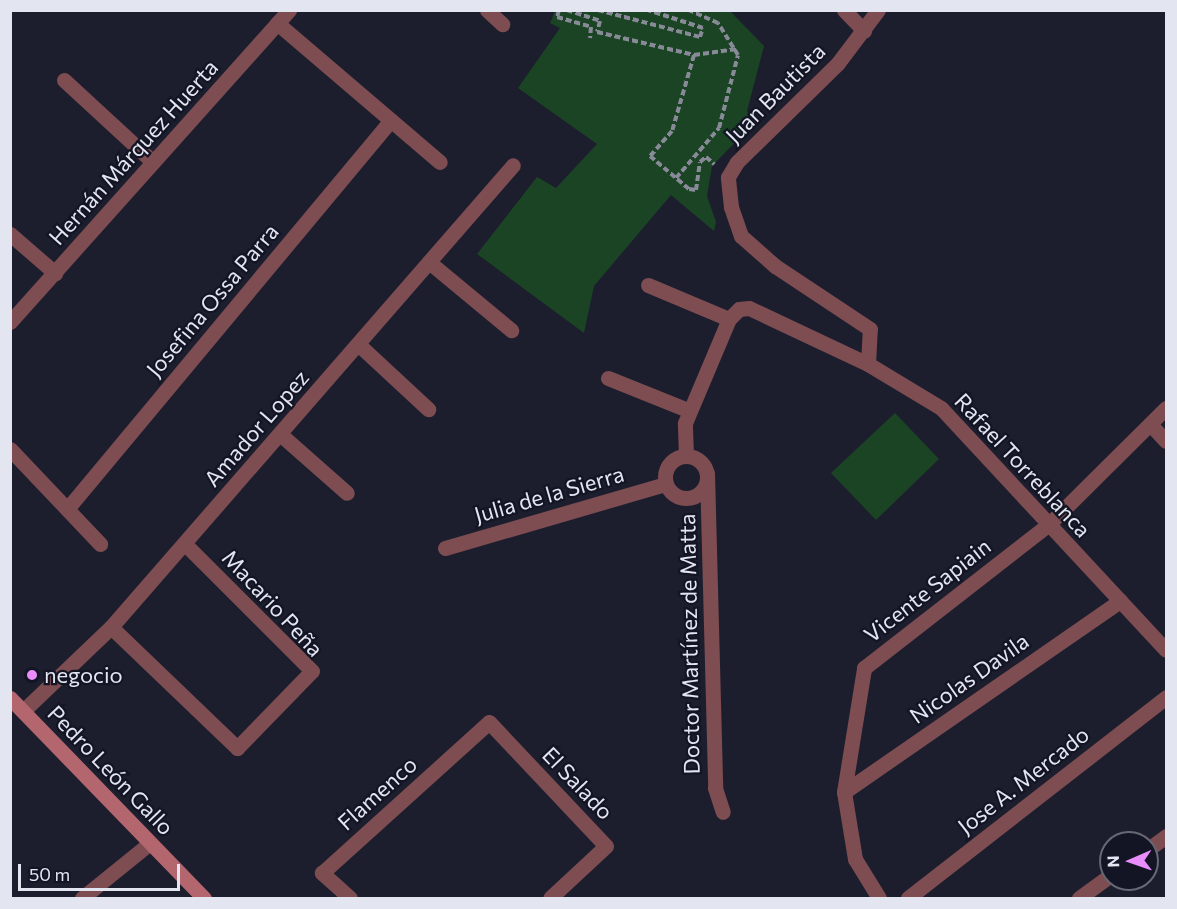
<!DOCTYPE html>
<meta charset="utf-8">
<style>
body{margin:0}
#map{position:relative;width:1177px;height:909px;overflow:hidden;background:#1c1e2e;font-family:Commissioner,sans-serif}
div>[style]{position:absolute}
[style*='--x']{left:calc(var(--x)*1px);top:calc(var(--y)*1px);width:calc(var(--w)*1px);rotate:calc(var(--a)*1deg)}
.green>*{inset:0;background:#1b4425}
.path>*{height:4px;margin-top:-2px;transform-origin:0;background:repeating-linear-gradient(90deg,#888a98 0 6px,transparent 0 9px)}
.street>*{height:15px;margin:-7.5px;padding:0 7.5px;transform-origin:7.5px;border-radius:7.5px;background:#7e4d52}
.street>.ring{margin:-7.5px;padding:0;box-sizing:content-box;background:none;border:15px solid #7e4d52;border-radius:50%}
.secondary>*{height:15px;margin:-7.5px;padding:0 7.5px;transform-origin:7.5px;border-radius:7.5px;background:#b4666f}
.dots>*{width:16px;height:16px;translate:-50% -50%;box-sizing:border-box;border:3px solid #131524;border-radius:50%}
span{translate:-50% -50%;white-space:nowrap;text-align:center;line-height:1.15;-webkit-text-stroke:4.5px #131524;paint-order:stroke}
.street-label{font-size:22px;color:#e3e5f1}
.poi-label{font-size:22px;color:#e3e5f1}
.left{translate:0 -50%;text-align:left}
.frame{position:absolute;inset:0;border:12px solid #e3e5f1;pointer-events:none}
.north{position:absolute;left:1099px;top:831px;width:60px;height:60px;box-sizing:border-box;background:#131524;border:2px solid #666876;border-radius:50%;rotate:268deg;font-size:16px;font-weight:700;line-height:24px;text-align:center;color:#e3e5f1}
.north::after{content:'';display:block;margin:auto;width:21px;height:27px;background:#ea8dfc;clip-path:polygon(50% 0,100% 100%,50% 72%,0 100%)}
.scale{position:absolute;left:18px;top:864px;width:162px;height:27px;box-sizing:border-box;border:3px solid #e3e5f1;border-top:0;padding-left:8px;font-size:18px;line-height:21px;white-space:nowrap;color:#e3e5f1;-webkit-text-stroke:4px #131524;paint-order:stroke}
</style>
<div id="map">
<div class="green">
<i style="clip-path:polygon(555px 11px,730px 11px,764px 46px,747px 111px,754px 123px,712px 166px,707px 196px,716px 222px,714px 231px,671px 195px,594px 286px,584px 333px,477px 254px,537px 177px,556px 188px,597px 144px,518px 88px,560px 28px,550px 23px)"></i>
<i style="clip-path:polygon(895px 413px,939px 459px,876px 520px,831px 473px)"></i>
</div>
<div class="path">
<i style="--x:559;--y:10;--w:7;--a:106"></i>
<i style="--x:557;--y:17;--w:35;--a:16"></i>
<i style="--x:591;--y:27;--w:11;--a:95"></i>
<i style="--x:567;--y:10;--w:35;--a:18"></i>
<i style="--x:600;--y:21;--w:11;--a:105"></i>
<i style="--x:597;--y:32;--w:100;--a:13.3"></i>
<i style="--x:694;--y:55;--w:79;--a:106.1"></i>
<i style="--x:672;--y:131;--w:33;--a:131"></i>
<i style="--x:650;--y:156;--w:51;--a:40.2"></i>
<i style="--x:689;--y:189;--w:7;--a:8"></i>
<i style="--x:696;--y:190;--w:28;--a:-82"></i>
<i style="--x:700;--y:162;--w:8;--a:-40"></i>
<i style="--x:706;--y:157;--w:11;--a:41"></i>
<i style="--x:598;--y:10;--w:106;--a:14.8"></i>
<i style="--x:700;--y:37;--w:9;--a:-72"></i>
<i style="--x:703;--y:28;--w:58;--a:-161.9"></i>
<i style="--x:694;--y:55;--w:43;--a:-7.9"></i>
<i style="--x:676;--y:178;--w:66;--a:-49.3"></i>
<i style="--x:719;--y:128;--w:75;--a:-75.4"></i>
<i style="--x:738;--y:55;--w:38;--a:-122"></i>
<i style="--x:718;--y:23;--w:32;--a:-156"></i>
</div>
<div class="street">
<i style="--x:487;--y:10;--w:21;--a:43"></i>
<i style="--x:844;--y:10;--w:29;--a:46"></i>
<i style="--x:277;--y:23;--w:214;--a:40.5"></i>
<i style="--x:64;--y:80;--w:121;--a:42.7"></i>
<i style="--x:10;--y:234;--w:60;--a:40.9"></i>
<i style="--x:429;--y:262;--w:107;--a:39.7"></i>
<i style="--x:648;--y:285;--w:88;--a:22.8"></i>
<i style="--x:10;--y:322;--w:419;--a:-48.2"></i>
<i style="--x:358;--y:344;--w:96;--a:42.9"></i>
<i style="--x:868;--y:364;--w:35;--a:-87"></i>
<i style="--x:870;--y:329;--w:114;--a:-146.4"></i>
<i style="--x:775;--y:266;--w:45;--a:-138.6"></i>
<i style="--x:741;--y:236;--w:31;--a:-109"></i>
<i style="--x:731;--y:207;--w:30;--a:-96"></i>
<i style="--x:728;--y:177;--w:17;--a:-59"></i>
<i style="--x:737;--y:162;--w:141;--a:-44.4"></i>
<i style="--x:838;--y:63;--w:66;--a:-53"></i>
<i style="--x:608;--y:378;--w:88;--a:21.9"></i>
<i style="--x:1150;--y:424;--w:23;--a:47"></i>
<i style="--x:280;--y:434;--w:89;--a:41.4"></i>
<i style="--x:10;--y:449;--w:131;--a:46.5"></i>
<i class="ring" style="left:665px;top:456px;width:27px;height:27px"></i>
<i style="--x:686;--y:456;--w:33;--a:-92"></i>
<i style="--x:685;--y:423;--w:113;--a:-67.1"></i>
<i style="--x:729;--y:319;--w:14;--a:-45"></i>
<i style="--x:739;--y:309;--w:10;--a:-6"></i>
<i style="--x:749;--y:308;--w:132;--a:25.2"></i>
<i style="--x:868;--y:364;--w:85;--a:31.1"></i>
<i style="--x:941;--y:408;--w:330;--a:47.1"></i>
<i style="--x:707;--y:473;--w:315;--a:88.5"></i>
<i style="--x:715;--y:788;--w:25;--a:72"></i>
<i style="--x:67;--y:509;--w:506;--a:-50.21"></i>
<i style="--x:445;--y:548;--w:229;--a:-16.2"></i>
<i style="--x:111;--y:627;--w:175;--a:43.8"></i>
<i style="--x:237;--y:748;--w:107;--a:-45.8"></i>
<i style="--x:312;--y:671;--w:180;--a:-135"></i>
<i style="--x:23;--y:711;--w:122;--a:-43.7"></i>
<i style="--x:111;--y:627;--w:612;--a:-48.97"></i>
<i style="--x:844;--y:792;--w:336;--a:-34.7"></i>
<i style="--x:1147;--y:850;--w:24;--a:-36"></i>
<i style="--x:82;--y:898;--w:87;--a:-39"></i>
<i style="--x:350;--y:898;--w:38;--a:-138"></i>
<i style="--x:322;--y:873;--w:225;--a:-42.1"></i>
<i style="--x:489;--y:722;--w:170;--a:46.7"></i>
<i style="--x:606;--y:846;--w:76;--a:137.1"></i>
<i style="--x:879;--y:898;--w:46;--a:-121.6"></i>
<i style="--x:855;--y:859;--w:68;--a:-99.3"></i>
<i style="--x:844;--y:792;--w:126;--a:-80.8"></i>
<i style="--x:864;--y:668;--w:233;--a:-37.9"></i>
<i style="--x:1048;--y:525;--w:166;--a:-44.8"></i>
<i style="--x:908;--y:898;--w:327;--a:-37.9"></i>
<i style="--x:1079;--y:898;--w:39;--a:-36"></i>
</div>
<div class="secondary">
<i style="--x:10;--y:698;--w:279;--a:45.9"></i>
</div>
<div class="dots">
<i style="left:32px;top:675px;background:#ea8dfc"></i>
</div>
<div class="street-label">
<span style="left:775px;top:93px;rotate:-45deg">Juan Bautista</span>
<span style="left:133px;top:152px;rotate:-48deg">Hernán Márquez Huerta</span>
<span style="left:212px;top:300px;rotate:-50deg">Josefina Ossa Parra</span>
<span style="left:256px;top:428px;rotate:-49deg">Amador Lopez</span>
<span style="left:1023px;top:465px;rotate:47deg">Rafael Torreblanca</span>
<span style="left:549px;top:494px;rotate:-16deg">Julia de la Sierra</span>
<span style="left:927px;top:590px;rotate:-38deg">Vicente Sapiain</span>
<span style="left:273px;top:603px;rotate:47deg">Macario Peña</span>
<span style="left:689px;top:644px;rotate:-91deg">Doctor Martínez de Matta</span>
<span style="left:969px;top:678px;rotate:-35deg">Nicolas Davila</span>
<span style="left:111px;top:770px;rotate:46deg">Pedro León Gallo</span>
<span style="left:1023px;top:780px;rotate:-38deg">Jose A. Mercado</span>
<span style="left:578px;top:783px;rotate:46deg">El Salado</span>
<span style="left:377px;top:793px;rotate:-42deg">Flamenco</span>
</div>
<div class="poi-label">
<span class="left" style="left:44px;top:675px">negocio</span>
</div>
<div class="frame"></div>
<div class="north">N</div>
<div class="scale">50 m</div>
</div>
